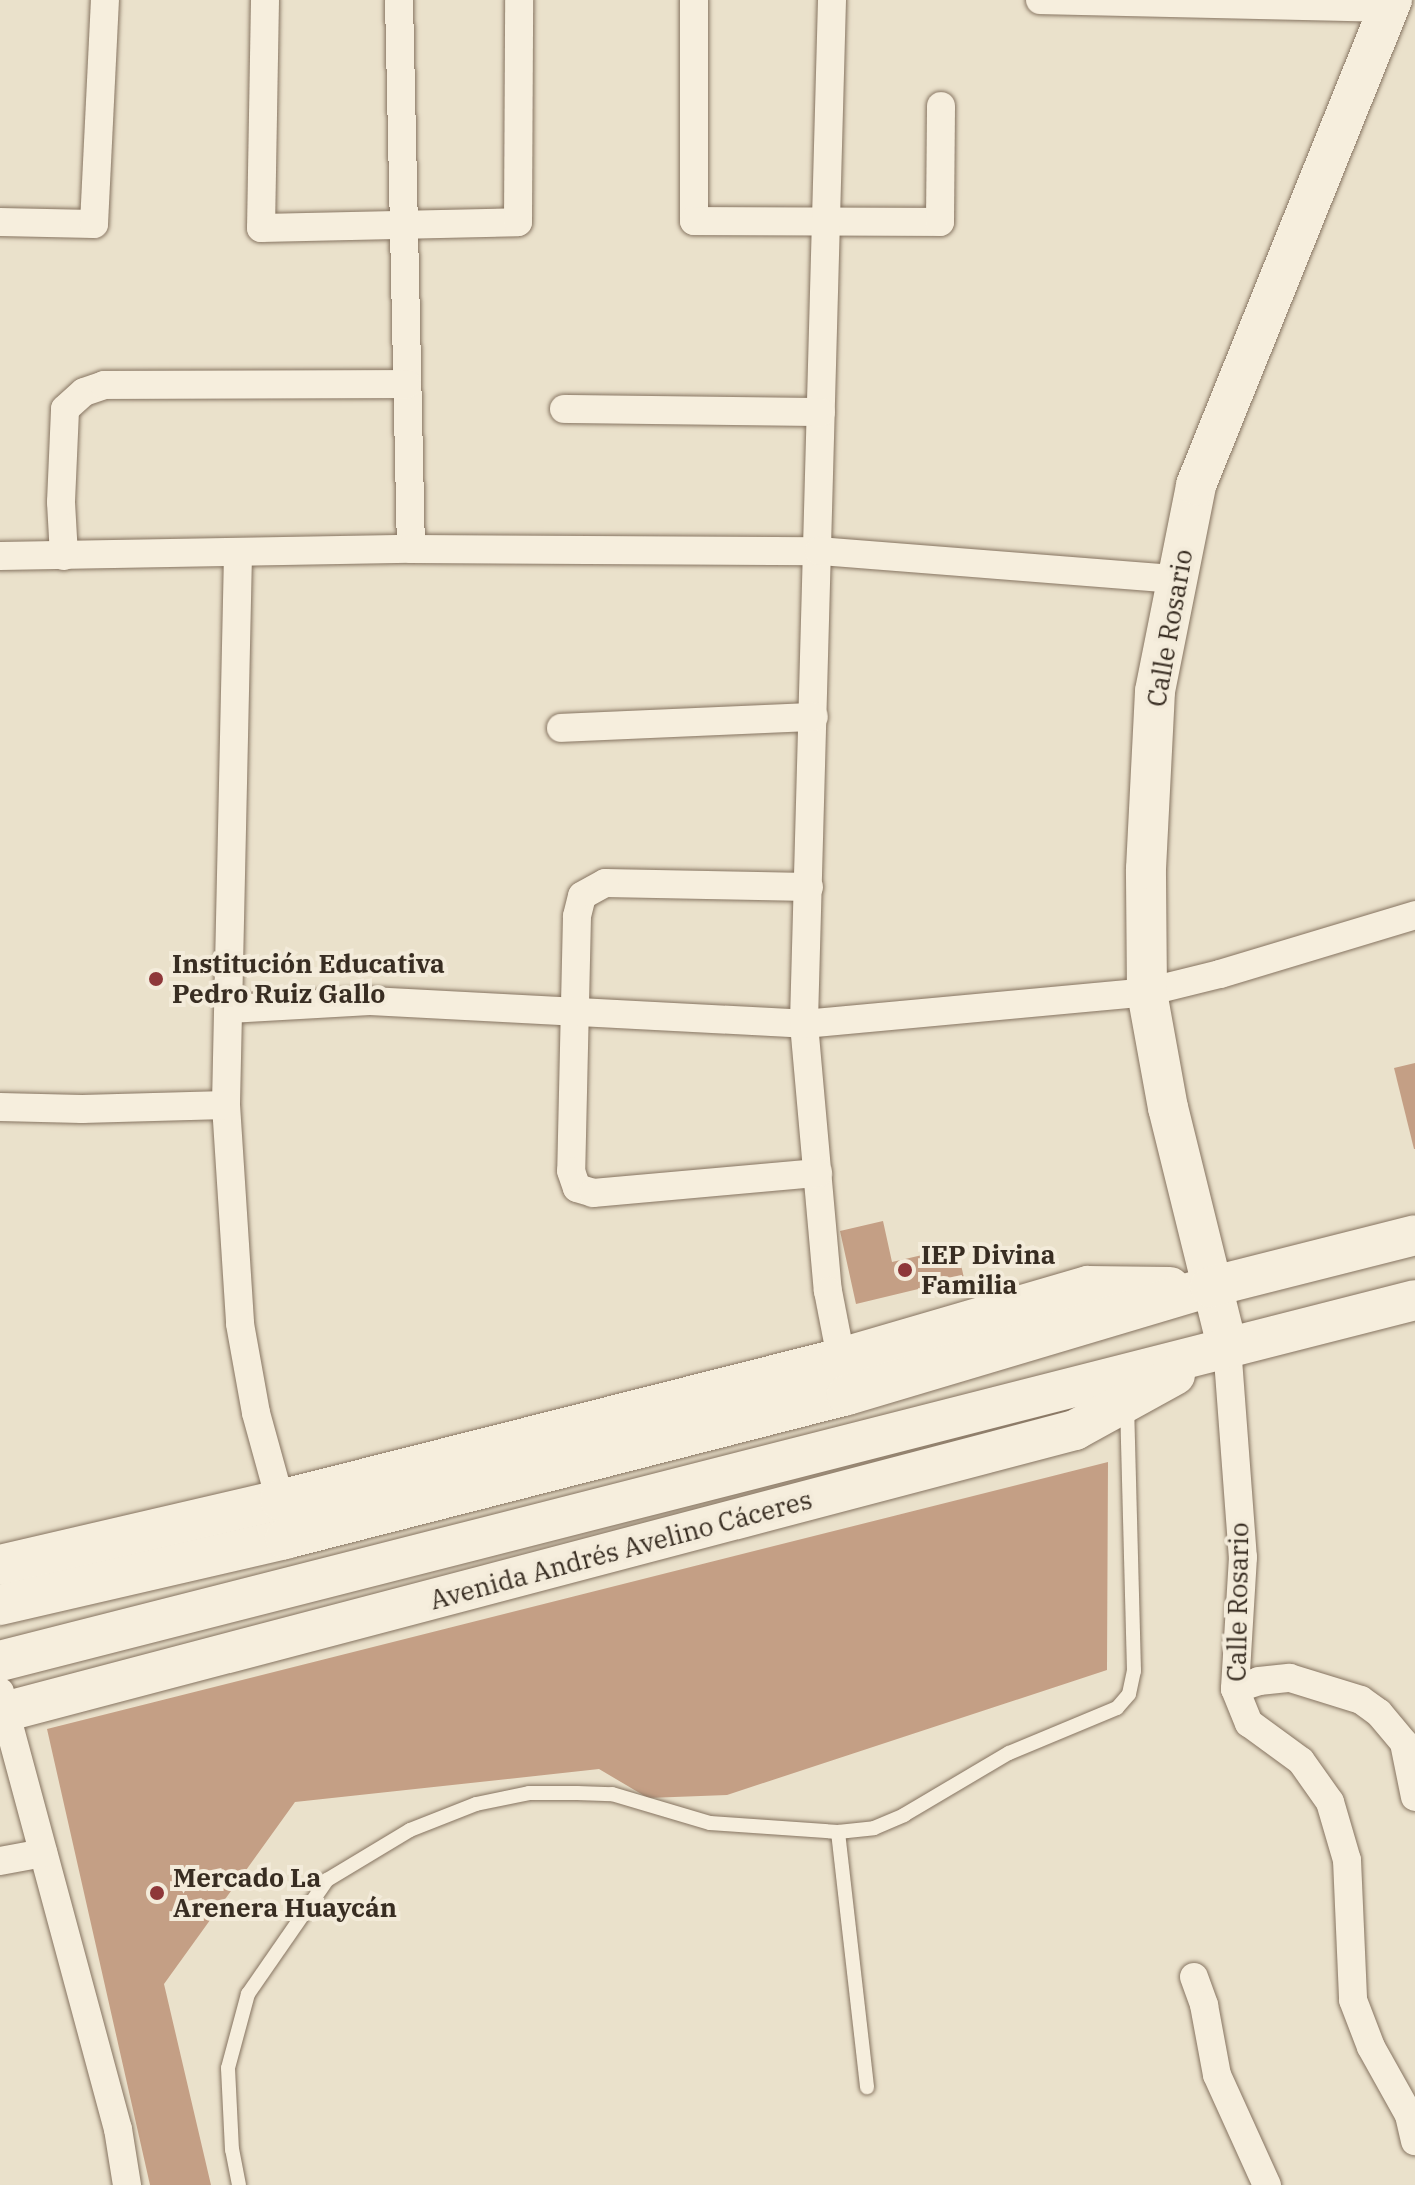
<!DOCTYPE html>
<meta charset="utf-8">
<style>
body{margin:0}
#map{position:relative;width:1415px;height:2185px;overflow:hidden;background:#eae1cb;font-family:"IBM Plex Serif",serif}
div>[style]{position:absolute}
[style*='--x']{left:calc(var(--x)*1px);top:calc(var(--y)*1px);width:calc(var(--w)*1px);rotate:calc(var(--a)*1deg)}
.building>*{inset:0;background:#c49f85}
.roads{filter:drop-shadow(0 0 2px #867461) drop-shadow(0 0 2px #867461)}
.lane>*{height:14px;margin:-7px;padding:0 7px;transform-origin:7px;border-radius:7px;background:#f6eedd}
.street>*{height:28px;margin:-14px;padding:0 14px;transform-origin:14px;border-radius:14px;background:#f6eedd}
.secondary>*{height:40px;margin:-20px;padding:0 20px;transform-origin:20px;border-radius:20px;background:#f6eedd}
.dots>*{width:22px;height:22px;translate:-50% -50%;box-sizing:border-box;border:4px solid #f3ebda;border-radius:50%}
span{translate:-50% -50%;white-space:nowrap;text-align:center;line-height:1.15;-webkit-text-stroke:8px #f3ebda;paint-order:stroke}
.street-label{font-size:26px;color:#382d22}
.poi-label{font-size:26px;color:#382d22;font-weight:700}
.left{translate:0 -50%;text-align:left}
</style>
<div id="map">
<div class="building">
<i style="clip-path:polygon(1415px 1063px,1415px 1149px,1414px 1149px,1394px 1068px)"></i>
<i style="clip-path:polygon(883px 1221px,892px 1262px,957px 1247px,964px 1278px,856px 1304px,840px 1231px)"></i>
<i style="clip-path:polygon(1108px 1462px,1107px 1670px,727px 1795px,648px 1798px,599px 1769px,295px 1802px,164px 1984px,211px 2185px,150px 2185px,47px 1729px)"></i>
</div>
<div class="roads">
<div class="lane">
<i style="--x:838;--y:1832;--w:257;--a:83.5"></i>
<i style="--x:239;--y:2185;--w:36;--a:-101"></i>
<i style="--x:232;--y:2150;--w:82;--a:-92.8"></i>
<i style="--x:228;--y:2068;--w:77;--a:-74.9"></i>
<i style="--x:248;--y:1994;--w:139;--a:-55.3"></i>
<i style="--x:327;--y:1880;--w:97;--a:-31.1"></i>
<i style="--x:410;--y:1830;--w:71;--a:-21.5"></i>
<i style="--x:476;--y:1804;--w:54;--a:-11.7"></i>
<i style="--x:529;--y:1793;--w:48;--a:0"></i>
<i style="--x:577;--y:1793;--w:35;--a:2"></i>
<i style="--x:612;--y:1794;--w:102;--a:16.5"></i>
<i style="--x:710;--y:1823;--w:128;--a:4"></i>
<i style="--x:838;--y:1832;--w:36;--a:-6"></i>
<i style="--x:874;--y:1828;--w:33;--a:-23"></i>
<i style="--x:904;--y:1815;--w:122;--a:-30.6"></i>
<i style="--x:1009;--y:1753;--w:117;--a:-22.6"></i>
<i style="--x:1117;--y:1708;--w:18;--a:-49"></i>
<i style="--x:1129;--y:1694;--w:24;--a:-78"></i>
<i style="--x:1134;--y:1671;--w:265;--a:-91.5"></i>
</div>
<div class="street">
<i style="--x:265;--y:0;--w:228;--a:91"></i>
<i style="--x:261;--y:228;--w:257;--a:-1.3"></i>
<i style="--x:518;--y:222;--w:222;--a:-89.7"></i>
<i style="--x:399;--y:0;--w:549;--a:88.75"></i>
<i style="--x:694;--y:0;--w:221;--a:90"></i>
<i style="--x:694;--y:221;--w:246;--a:0.2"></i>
<i style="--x:940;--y:222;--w:116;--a:-89.5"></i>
<i style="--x:832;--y:0;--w:1024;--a:91.57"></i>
<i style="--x:804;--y:1024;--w:268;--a:84.9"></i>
<i style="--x:828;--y:1291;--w:68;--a:79"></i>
<i style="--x:1040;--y:0;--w:349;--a:1.3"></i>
<i style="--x:0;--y:222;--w:94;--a:1.2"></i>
<i style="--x:94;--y:224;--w:224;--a:-87.2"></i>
<i style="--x:564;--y:409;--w:257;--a:0.7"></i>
<i style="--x:238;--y:554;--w:551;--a:91.25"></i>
<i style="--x:226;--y:1105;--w:219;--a:86.3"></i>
<i style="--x:240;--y:1324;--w:90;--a:79.8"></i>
<i style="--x:256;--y:1413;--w:90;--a:74.6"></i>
<i style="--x:0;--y:556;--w:411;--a:-1"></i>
<i style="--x:411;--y:549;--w:408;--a:0.3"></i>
<i style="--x:819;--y:551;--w:360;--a:4.5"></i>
<i style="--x:64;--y:556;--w:54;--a:-93.2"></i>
<i style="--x:61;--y:502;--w:93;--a:-87.5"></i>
<i style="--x:65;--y:409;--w:25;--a:-42"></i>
<i style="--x:84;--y:392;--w:21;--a:-19"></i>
<i style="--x:104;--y:385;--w:303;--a:-0.2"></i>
<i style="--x:561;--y:728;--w:253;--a:-2.5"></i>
<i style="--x:809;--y:887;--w:204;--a:-178.9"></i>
<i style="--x:605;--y:883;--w:26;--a:151"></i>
<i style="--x:582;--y:896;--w:21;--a:104"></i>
<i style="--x:577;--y:916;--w:255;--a:91.3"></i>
<i style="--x:571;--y:1171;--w:18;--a:71"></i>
<i style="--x:577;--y:1188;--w:17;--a:17"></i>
<i style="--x:593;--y:1193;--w:226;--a:-5.1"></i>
<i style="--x:229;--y:1009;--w:141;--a:-3.2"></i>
<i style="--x:370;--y:1001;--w:435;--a:3"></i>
<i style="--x:804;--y:1024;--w:344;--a:-5.3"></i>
<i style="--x:1147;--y:992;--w:75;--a:-13.9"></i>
<i style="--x:1220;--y:974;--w:204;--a:-16.8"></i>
<i style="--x:0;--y:1107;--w:82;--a:1.4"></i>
<i style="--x:82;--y:1109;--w:144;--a:-1.6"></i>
<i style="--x:1227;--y:1346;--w:212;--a:85.7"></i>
<i style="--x:1243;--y:1557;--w:132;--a:93.5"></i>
<i style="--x:1235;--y:1689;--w:37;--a:68"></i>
<i style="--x:1249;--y:1723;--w:64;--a:36.2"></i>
<i style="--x:1301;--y:1761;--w:50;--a:54.7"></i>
<i style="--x:1330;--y:1802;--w:60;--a:73.7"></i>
<i style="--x:1347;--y:1860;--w:140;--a:87.5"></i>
<i style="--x:1353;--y:2000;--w:50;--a:69"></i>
<i style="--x:1371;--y:2047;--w:78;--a:60.8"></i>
<i style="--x:1409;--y:2115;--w:27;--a:77"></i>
<i style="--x:1235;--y:1689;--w:25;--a:-18"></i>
<i style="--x:1259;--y:1681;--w:31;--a:-6"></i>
<i style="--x:1290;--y:1678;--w:74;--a:17.2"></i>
<i style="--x:1361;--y:1700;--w:22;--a:36"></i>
<i style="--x:1379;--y:1713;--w:39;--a:50"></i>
<i style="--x:1404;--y:1743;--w:55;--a:78.5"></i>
<i style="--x:0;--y:1692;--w:453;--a:74.9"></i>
<i style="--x:118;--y:2129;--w:57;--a:80.9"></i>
<i style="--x:0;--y:1861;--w:44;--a:-10.5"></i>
<i style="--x:1194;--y:1977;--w:30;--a:70"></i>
<i style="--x:1204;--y:2005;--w:71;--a:79.5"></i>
<i style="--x:1217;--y:2075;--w:121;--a:65.6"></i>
</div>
<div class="secondary">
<i style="--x:1227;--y:1346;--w:245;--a:-103.9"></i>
<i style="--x:1168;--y:1108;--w:118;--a:-100.3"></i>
<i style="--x:1147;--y:992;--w:123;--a:-90.5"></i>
<i style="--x:1146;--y:869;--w:178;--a:-87.1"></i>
<i style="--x:1155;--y:691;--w:210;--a:-78.7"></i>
<i style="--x:1196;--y:485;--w:523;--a:-68"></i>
<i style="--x:0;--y:1565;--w:287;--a:-13.1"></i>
<i style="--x:280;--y:1500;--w:579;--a:-14.2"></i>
<i style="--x:841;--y:1358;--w:257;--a:-16.3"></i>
<i style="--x:1088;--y:1286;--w:82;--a:0.7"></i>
<i style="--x:0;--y:1605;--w:293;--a:-13"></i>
<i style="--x:285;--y:1539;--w:580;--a:-14.37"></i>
<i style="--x:847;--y:1395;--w:379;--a:-16.6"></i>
<i style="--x:1210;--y:1287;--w:211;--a:-14.2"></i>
<i style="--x:0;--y:1661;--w:1460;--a:-14.31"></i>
<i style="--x:0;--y:1713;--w:1112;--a:-14.75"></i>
<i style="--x:1075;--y:1430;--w:114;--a:-28.8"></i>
</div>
</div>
<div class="dots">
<i style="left:156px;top:979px;background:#8e3739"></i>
<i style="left:905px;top:1270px;background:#8e3739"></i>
<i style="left:157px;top:1893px;background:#8e3739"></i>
</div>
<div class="street-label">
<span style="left:1170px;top:628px;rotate:-80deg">Calle Rosario</span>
<span style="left:621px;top:1550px;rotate:-15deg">Avenida Andrés Avelino Cáceres</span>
<span style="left:1238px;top:1602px;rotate:-89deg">Calle Rosario</span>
</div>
<div class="poi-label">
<span class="left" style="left:172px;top:979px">Institución Educativa<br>Pedro Ruiz Gallo</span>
<span class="left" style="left:921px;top:1270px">IEP Divina<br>Familia</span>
<span class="left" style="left:173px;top:1893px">Mercado La<br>Arenera Huaycán</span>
</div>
</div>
